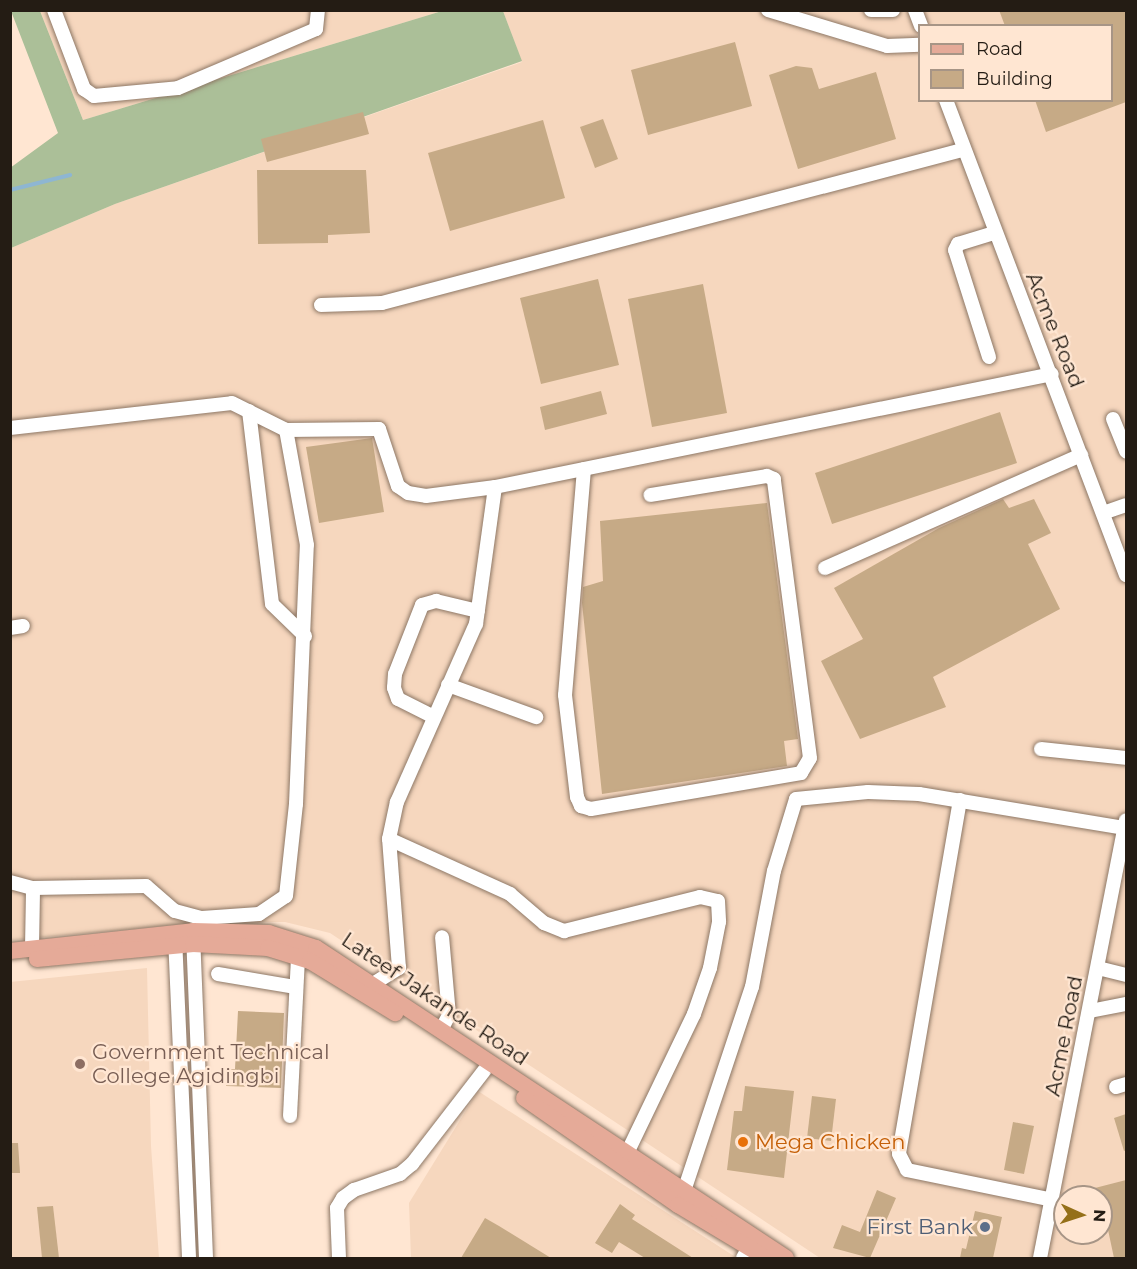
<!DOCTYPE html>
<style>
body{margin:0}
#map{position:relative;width:1137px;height:1269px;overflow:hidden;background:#ffe6d2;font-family:Montserrat,sans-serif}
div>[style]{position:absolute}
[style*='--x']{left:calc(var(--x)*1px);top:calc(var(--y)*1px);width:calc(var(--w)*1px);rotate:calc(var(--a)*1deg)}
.built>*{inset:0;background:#f6d7be}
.forest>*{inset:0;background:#abbf98}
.stream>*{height:4px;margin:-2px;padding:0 2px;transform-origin:2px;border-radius:2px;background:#8eb6d2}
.building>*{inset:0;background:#c6aa86}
.roads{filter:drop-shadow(0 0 2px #8d7765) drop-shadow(0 0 2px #8d7765)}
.minor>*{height:14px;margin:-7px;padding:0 7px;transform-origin:7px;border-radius:7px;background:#fff}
.major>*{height:16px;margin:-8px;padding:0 8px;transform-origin:8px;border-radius:8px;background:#e5aa98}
.dots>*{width:16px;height:16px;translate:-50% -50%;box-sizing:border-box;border:3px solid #ffe6d2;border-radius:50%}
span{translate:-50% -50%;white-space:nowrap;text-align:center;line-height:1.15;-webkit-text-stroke:4.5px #ffe6d2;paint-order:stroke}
.street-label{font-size:21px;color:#241c14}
.education-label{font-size:21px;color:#785e54}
.left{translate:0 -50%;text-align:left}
.food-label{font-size:21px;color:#c56008}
.service-label{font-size:21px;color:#4e5e75}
.right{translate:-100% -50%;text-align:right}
.frame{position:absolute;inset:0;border:12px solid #241c14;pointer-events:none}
.legend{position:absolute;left:918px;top:24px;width:195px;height:78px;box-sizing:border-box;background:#ffe6d2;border:2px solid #a79586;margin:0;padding:8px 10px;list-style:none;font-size:18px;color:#241c14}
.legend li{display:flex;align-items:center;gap:12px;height:30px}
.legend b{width:30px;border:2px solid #a79586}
.north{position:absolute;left:1053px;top:1185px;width:60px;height:60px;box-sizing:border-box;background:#ffe6d2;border:2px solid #a79586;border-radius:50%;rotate:93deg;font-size:16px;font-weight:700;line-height:24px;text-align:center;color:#241c14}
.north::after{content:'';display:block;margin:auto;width:21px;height:27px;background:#957019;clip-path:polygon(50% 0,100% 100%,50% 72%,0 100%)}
</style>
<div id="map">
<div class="built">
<i style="clip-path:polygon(40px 11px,442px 11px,83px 120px)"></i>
<i style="clip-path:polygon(evenodd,503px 11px,1126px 11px,1126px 1258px,820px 1258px,330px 933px,285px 922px,210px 922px,11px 940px,11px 248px,115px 204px,522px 62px,503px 11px,920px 26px,1112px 26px,1112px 100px,920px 100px,920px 26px,503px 11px,1065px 1197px,1101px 1197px,1101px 1233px,1065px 1233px,1065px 1197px)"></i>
<i style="clip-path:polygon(147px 968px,151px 1146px,159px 1258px,11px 1258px,10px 982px)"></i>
<i style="clip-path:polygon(478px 1091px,737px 1258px,411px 1258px,409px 1203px)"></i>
</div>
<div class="forest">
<i style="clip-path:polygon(11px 11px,40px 11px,83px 120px,442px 11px,503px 11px,522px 61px,115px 204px,11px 248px,10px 168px,58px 133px)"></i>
</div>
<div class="stream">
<i style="--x:10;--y:190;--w:62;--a:-14"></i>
</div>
<div class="building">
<i style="clip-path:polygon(999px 10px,1126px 10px,1126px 102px,1046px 132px,1035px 100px,1112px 100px,1112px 26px,1005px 26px)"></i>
<i style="clip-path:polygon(735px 42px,752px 106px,648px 135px,631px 70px)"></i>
<i style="clip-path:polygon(796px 66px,812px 68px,819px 89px,876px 72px,896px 139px,798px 169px,769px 75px)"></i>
<i style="clip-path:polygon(363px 112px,369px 134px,267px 162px,261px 139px)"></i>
<i style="clip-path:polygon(603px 119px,618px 159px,595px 168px,580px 127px)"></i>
<i style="clip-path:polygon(543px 120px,565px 198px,450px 231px,428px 153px)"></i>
<i style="clip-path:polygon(257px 170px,366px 170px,370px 233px,328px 235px,328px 243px,258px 244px)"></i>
<i style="clip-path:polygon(598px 279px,619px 365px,541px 384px,520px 298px)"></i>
<i style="clip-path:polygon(703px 284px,727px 413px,652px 427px,628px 299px)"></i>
<i style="clip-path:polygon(601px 391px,607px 414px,545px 430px,540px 407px)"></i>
<i style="clip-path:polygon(1000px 412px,1017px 463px,832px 524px,815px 473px)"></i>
<i style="clip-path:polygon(372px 438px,384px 512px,319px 523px,306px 447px)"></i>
<i style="clip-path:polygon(1003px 499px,1009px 508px,1034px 499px,1051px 533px,1028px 544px,1060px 609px,933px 677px,946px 707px,860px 739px,821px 661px,863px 639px,834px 588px,939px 528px)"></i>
<i style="clip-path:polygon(767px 503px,798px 739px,784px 741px,787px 766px,602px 794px,582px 603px,583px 587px,603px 581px,600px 521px)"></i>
<i style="clip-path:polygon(238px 1011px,284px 1013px,281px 1088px,226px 1086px,227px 1069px,235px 1069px)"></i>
<i style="clip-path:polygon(745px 1086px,794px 1091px,784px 1178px,727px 1170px,734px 1111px,742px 1111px)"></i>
<i style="clip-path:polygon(812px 1096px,836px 1099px,831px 1141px,807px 1138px)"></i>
<i style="clip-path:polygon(1126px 1114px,1126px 1150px,1124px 1151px,1114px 1118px)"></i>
<i style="clip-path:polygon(1013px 1122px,1034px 1126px,1024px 1174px,1004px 1170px)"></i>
<i style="clip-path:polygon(10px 1143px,18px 1143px,20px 1173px,10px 1173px)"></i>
<i style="clip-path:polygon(1126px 1180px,1126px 1258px,1114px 1258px,1101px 1197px,1095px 1188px)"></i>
<i style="clip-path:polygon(877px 1190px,896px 1198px,870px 1258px,833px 1248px,842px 1225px,860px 1232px)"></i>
<i style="clip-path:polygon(620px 1204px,635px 1215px,632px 1219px,693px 1258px,645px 1258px,619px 1242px,612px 1253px,595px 1243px)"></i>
<i style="clip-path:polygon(53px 1206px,59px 1258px,42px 1258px,37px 1207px)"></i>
<i style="clip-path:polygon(975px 1211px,1002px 1217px,993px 1258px,960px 1258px,962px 1248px,966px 1249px)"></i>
<i style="clip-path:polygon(485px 1218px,499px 1226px,551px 1258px,461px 1258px)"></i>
</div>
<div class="roads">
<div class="minor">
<i style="--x:54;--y:10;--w:85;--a:69.2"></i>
<i style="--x:84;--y:89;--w:12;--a:35"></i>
<i style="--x:94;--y:96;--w:84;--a:-5.4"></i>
<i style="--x:178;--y:88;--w:150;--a:-23.1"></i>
<i style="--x:316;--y:29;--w:19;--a:-84"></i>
<i style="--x:768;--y:10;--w:124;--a:16.8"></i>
<i style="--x:887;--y:46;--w:33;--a:-2"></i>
<i style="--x:871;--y:10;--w:22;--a:0"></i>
<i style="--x:915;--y:10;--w:17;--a:69"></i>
<i style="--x:946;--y:100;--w:508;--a:69.25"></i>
<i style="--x:321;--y:305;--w:61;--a:-1.9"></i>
<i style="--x:382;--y:303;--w:600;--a:-14.78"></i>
<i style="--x:989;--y:357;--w:112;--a:-107.6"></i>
<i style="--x:955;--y:250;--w:7;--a:-63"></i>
<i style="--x:958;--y:244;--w:38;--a:-17"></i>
<i style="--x:249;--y:411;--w:194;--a:83.2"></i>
<i style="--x:272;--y:604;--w:46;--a:44.1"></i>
<i style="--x:1113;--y:419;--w:35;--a:68"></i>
<i style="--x:10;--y:428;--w:223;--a:-6.4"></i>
<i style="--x:232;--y:403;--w:60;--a:26.6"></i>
<i style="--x:286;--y:430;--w:93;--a:-0.6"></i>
<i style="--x:379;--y:429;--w:60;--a:71.6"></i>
<i style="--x:398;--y:486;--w:12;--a:35"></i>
<i style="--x:408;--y:493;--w:18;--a:9"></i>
<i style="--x:426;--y:496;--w:70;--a:-7.4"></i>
<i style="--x:495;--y:487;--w:568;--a:-11.47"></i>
<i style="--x:584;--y:469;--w:227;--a:94.8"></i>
<i style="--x:565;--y:695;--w:103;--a:83.3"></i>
<i style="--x:577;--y:797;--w:10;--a:66"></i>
<i style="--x:581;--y:806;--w:10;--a:17"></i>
<i style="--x:591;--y:809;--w:213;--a:-9.7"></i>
<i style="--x:801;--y:773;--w:17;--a:-59"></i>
<i style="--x:810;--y:758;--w:281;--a:-97.4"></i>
<i style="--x:774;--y:479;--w:8;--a:-157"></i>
<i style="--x:767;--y:476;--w:118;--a:170.7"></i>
<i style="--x:1103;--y:513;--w:24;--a:-19"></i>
<i style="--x:825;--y:568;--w:280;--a:-23.8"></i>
<i style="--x:10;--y:628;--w:13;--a:-9"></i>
<i style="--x:448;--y:685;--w:94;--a:20"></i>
<i style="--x:434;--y:717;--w:40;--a:-153.4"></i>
<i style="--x:398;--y:699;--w:12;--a:-110"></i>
<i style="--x:394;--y:688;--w:14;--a:-86"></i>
<i style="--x:395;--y:674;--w:74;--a:-68.6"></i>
<i style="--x:422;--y:605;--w:15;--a:-16"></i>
<i style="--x:436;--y:601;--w:43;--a:13.4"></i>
<i style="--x:1041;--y:749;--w:85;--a:6"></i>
<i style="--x:960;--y:800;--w:359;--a:99.8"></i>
<i style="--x:899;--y:1154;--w:18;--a:63"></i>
<i style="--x:907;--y:1170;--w:149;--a:11.6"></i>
<i style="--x:389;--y:839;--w:133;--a:24.4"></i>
<i style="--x:510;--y:894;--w:45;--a:40.5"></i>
<i style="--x:544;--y:923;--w:22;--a:22"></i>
<i style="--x:564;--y:931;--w:140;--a:-14"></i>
<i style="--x:700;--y:897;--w:18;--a:13"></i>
<i style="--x:718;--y:901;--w:21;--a:87"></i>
<i style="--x:719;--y:922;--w:47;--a:101.1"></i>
<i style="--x:710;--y:968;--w:49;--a:109.2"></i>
<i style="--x:694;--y:1014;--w:154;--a:115.7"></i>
<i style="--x:10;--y:882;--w:24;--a:15"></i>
<i style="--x:33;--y:888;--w:113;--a:-1"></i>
<i style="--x:146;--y:886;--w:38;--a:41"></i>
<i style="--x:175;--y:911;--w:28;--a:15"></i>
<i style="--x:202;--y:918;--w:57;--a:-4"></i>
<i style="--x:259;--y:914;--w:32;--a:-34"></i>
<i style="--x:286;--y:896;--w:93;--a:-83.8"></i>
<i style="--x:296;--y:804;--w:259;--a:-87.6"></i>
<i style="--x:307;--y:545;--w:117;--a:-100.3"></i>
<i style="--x:193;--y:934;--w:324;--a:87.7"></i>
<i style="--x:175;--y:937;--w:321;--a:87.5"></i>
<i style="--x:32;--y:948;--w:60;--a:-89"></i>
<i style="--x:1098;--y:968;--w:29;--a:14"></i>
<i style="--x:218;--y:974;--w:79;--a:9.5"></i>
<i style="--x:373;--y:984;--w:31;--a:-32"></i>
<i style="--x:399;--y:968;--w:129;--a:-94.4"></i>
<i style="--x:389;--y:839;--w:38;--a:-78"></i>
<i style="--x:397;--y:802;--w:195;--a:-66.1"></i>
<i style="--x:476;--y:624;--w:138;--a:-82.1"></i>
<i style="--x:1090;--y:1011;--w:37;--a:-11"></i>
<i style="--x:441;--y:1030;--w:17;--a:-62"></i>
<i style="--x:449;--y:1015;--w:78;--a:-95.1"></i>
<i style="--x:1116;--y:1087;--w:10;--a:-17"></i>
<i style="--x:290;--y:1116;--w:160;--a:-87.1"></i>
<i style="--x:684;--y:1191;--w:215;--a:-71.6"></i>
<i style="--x:752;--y:987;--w:118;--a:-79.3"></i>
<i style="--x:774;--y:871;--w:75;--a:-73"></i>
<i style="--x:796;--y:799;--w:72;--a:-5.6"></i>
<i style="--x:868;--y:792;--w:51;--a:2.2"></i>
<i style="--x:919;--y:794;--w:209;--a:9.4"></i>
<i style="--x:339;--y:1258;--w:50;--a:-92.3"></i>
<i style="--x:337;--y:1208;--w:12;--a:-59"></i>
<i style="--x:343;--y:1198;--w:14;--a:-36"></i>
<i style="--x:354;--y:1190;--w:49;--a:-19.2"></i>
<i style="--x:400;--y:1174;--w:16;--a:-40"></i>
<i style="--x:412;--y:1164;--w:118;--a:-52.3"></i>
<i style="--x:743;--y:1258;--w:13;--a:-61"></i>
<i style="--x:1040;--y:1258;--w:446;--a:-78.9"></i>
</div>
<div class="major">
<i style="--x:10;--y:951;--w:184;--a:-6.2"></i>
<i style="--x:193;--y:931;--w:76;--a:1.5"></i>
<i style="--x:269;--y:933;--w:49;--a:17.7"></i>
<i style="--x:316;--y:948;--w:563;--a:33.41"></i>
<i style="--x:37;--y:959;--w:157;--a:-5.5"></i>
<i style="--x:193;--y:944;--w:75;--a:3.1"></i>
<i style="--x:268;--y:948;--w:44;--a:17.2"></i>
<i style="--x:310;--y:961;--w:100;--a:31.5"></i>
<i style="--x:524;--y:1098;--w:188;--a:34.8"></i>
<i style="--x:678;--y:1205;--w:99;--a:31"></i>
</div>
</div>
<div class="dots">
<i style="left:80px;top:1064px;background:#8d6e63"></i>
<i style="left:743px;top:1142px;background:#e8710a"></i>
<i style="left:985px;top:1227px;background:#5c6f8a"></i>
</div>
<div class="street-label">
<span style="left:1055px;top:330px;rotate:68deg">Acme Road</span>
<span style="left:435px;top:999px;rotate:34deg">Lateef Jakande Road</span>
<span style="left:1064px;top:1036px;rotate:-79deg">Acme Road</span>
</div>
<div class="education-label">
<span class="left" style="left:92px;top:1064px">Government Technical<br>College Agidingbi</span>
</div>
<div class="food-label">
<span class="left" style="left:755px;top:1142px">Mega Chicken</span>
</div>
<div class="service-label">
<span class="right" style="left:973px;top:1227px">First Bank</span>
</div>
<div class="frame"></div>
<ul class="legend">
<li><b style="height:8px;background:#e5aa98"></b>Road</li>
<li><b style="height:16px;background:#c6aa86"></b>Building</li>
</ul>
<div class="north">N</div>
</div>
